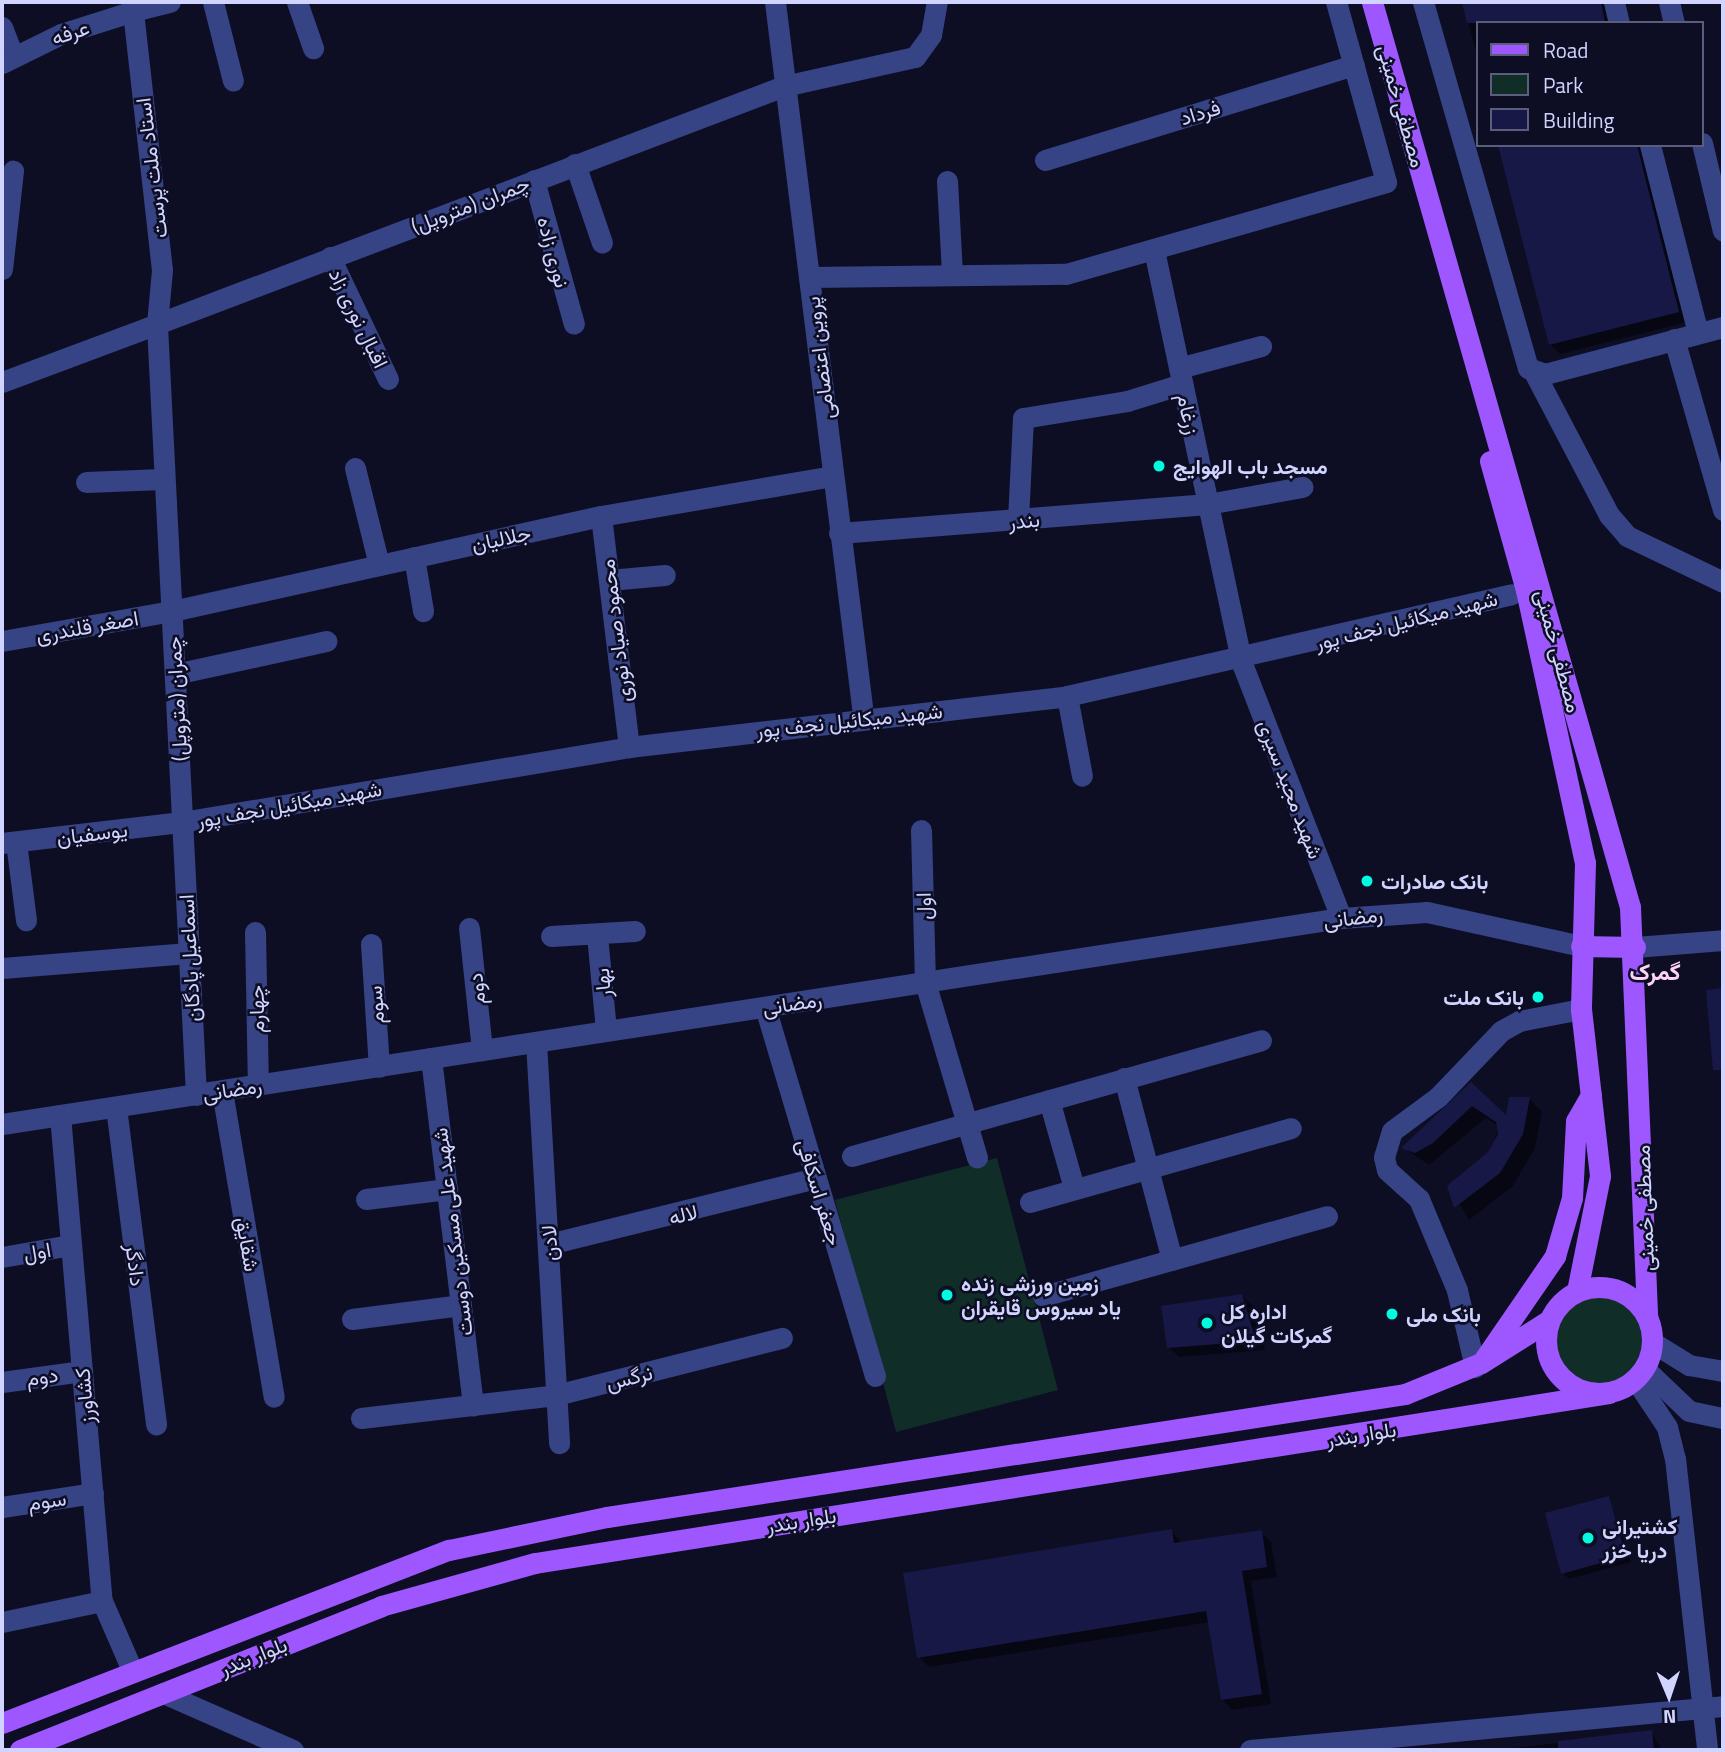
<!DOCTYPE html>
<meta charset="utf-8">
<style>
body{margin:0}
#map{position:relative;width:1725px;height:1752px;overflow:hidden;background:#0d0e24;font-family:"Titillium Web",Vazirmatn,sans-serif}
div>[style]{position:absolute}
[style*='--x']{left:calc(var(--x)*1px);top:calc(var(--y)*1px);width:calc(var(--w)*1px);rotate:calc(var(--a)*1deg)}
.green>*{inset:0;background:#102e27}
.round{border-radius:50%}
.shadow>*{inset:0;background:#0007}
.building>*{inset:0;background:#181846}
.minor>*{height:21px;margin:-10.5px;padding:0 10.5px;transform-origin:10.5px;border-radius:10.5px;background:#364385}
.major>*{height:21px;margin:-10.5px;padding:0 10.5px;transform-origin:10.5px;border-radius:10.5px;background:#9e57ff}
.major>.ring{margin:-10.5px;padding:0;box-sizing:content-box;background:none;border:21px solid #9e57ff;border-radius:50%}
.dots>*{width:19px;height:19px;translate:-50% -50%;box-sizing:border-box;border:4px solid #0d0e24;border-radius:50%}
span{translate:-50% -50%;white-space:nowrap;text-align:center;line-height:1.15;-webkit-text-stroke:5px #0d0e24;paint-order:stroke}
.street-label{font-size:21px;color:#d0d4ff}
.poi-label{font-size:21px;color:#d0d4ff;font-weight:700}
.left{translate:0 -50%;text-align:left}
.right{translate:-100% -50%;text-align:right}
.neighbourhood-label{font-size:23px;color:#ffd2f8;font-weight:700}
.frame{position:absolute;inset:0;border:4px solid #d0d4ff;pointer-events:none}
.legend{position:absolute;left:1476px;top:21px;width:228px;height:126px;box-sizing:border-box;background:#0d0e24;border:2px solid #5b5d7c;margin:0;padding:9px 12px;list-style:none;font-size:21px;color:#d0d4ff}
.legend li{display:flex;align-items:center;gap:14px;height:35px}
.legend b{width:35px;border:2px solid #5b5d7c}
.north{position:absolute;left:1634px;top:1661px;width:70px;height:70px;-webkit-text-stroke:5px #0d0e24;paint-order:stroke;rotate:178deg;font-size:19px;font-weight:700;line-height:28px;text-align:center;color:#d0d4ff}
.north::after{content:'';display:block;margin:auto;width:24px;height:32px;background:#d0d4ff;clip-path:polygon(50% 0,100% 100%,50% 72%,0 100%)}
</style>
<div id="map">
<div class="green">
<i style="clip-path:polygon(997px 1158px,1058px 1390px,896px 1432px,835px 1200px)"></i>
<i class="round" style="left:1553px;top:1295px;width:90px;height:90px"></i>
</div>
<div class="shadow">
<i style="clip-path:polygon(1463px 2px,1611px 2px,1616px 23px,1478px 23px,1478px 60px)"></i>
<i style="clip-path:polygon(1500px 145px,1645px 145px,1688px 322px,1560px 354px,1550px 344px)"></i>
<i style="clip-path:polygon(1471px 1084px,1507px 1118px,1529px 1098px,1542px 1112px,1535px 1148px,1513px 1186px,1469px 1220px,1449px 1186px,1489px 1153px,1499px 1127px,1486px 1118px,1429px 1165px,1403px 1147px)"></i>
<i style="clip-path:polygon(1242px 1296px,1252px 1305px,1265px 1350px,1179px 1357px,1169px 1347px)"></i>
<i style="clip-path:polygon(1609px 1498px,1631px 1562px,1569px 1579px,1563px 1573px)"></i>
<i style="clip-path:polygon(1171px 1531px,1182px 1543px,1261px 1532px,1271px 1542px,1277px 1577px,1251px 1581px,1271px 1704px,1232px 1710px,1222px 1699px,1210px 1622px,929px 1667px,919px 1657px)"></i>
<i style="clip-path:polygon(1651px 1732px,1662px 1750px,1495px 1750px)"></i>
</div>
<div class="building">
<i style="clip-path:polygon(1462px 2px,1601px 2px,1605px 23px,1467px 23px)"></i>
<i style="clip-path:polygon(1498px 145px,1637px 145px,1679px 312px,1549px 345px)"></i>
<i style="clip-path:polygon(1723px 988px,1723px 1070px,1713px 1070px,1706px 990px)"></i>
<i style="clip-path:polygon(1471px 1082px,1506px 1115px,1509px 1097px,1530px 1097px,1523px 1134px,1500px 1173px,1454px 1208px,1447px 1186px,1488px 1152px,1498px 1134px,1496px 1122px,1472px 1106px,1433px 1143px,1415px 1153px,1401px 1148px)"></i>
<i style="clip-path:polygon(1242px 1294px,1256px 1341px,1167px 1348px,1161px 1306px)"></i>
<i style="clip-path:polygon(1609px 1496px,1626px 1556px,1561px 1574px,1545px 1513px)"></i>
<i style="clip-path:polygon(1172px 1529px,1174px 1543px,1262px 1530px,1267px 1567px,1242px 1571px,1262px 1694px,1221px 1700px,1206px 1611px,917px 1658px,903px 1573px)"></i>
<i style="clip-path:polygon(1652px 1730px,1654px 1750px,1558px 1750px,1558px 1741px)"></i>
</div>
<div class="minor">
<i style="--x:213;--y:2;--w:81;--a:75.8"></i>
<i style="--x:297;--y:2;--w:49;--a:70.8"></i>
<i style="--x:775;--y:2;--w:718;--a:82.96"></i>
<i style="--x:1423;--y:2;--w:381;--a:74"></i>
<i style="--x:1528;--y:368;--w:18;--a:19"></i>
<i style="--x:1545;--y:374;--w:184;--a:-14.8"></i>
<i style="--x:1614;--y:2;--w:22;--a:77"></i>
<i style="--x:1669;--y:2;--w:22;--a:77"></i>
<i style="--x:2;--y:27;--w:30;--a:69"></i>
<i style="--x:2;--y:63;--w:66;--a:-26.2"></i>
<i style="--x:61;--y:34;--w:76;--a:-17.7"></i>
<i style="--x:133;--y:11;--w:9;--a:-96"></i>
<i style="--x:1702;--y:143;--w:90;--a:76.6"></i>
<i style="--x:1650;--y:145;--w:194;--a:75.7"></i>
<i style="--x:1045;--y:160;--w:323;--a:-17.1"></i>
<i style="--x:575;--y:164;--w:83;--a:71.1"></i>
<i style="--x:534;--y:180;--w:149;--a:74.5"></i>
<i style="--x:947;--y:181;--w:92;--a:86.9"></i>
<i style="--x:1154;--y:250;--w:420;--a:78"></i>
<i style="--x:1241;--y:661;--w:276;--a:68.7"></i>
<i style="--x:330;--y:257;--w:135;--a:64.6"></i>
<i style="--x:2;--y:269;--w:99;--a:-83.6"></i>
<i style="--x:809;--y:277;--w:257;--a:-0.7"></i>
<i style="--x:1066;--y:274;--w:333;--a:-16"></i>
<i style="--x:1386;--y:182;--w:187;--a:-105.5"></i>
<i style="--x:1674;--y:339;--w:178;--a:74"></i>
<i style="--x:1179;--y:368;--w:85;--a:-15"></i>
<i style="--x:1535;--y:374;--w:159;--a:62.3"></i>
<i style="--x:1609;--y:515;--w:28;--a:49"></i>
<i style="--x:1627;--y:536;--w:106;--a:25.6"></i>
<i style="--x:2;--y:382;--w:165;--a:-20.5"></i>
<i style="--x:157;--y:324;--w:54;--a:-84.7"></i>
<i style="--x:162;--y:270;--w:261;--a:-96.4"></i>
<i style="--x:133;--y:11;--w:38;--a:-14"></i>
<i style="--x:355;--y:468;--w:100;--a:76.1"></i>
<i style="--x:86;--y:482;--w:76;--a:-2.3"></i>
<i style="--x:601;--y:516;--w:233;--a:83.1"></i>
<i style="--x:1018;--y:520;--w:102;--a:-87.2"></i>
<i style="--x:1023;--y:418;--w:105;--a:-9.3"></i>
<i style="--x:1127;--y:401;--w:58;--a:-17.2"></i>
<i style="--x:839;--y:533;--w:370;--a:-4.5"></i>
<i style="--x:1208;--y:504;--w:96;--a:-10.3"></i>
<i style="--x:414;--y:557;--w:55;--a:80.5"></i>
<i style="--x:609;--y:580;--w:56;--a:-5.1"></i>
<i style="--x:2;--y:641;--w:173;--a:-10"></i>
<i style="--x:172;--y:611;--w:439;--a:-12.5"></i>
<i style="--x:601;--y:516;--w:235;--a:-9.8"></i>
<i style="--x:175;--y:674;--w:155;--a:-12.3"></i>
<i style="--x:1067;--y:696;--w:81;--a:79.4"></i>
<i style="--x:921;--y:830;--w:152;--a:88.5"></i>
<i style="--x:925;--y:982;--w:183;--a:73.5"></i>
<i style="--x:16;--y:842;--w:79;--a:82.7"></i>
<i style="--x:2;--y:843;--w:181;--a:-6.7"></i>
<i style="--x:182;--y:822;--w:453;--a:-9.5"></i>
<i style="--x:629;--y:747;--w:441;--a:-6.6"></i>
<i style="--x:1067;--y:696;--w:456;--a:-12.9"></i>
<i style="--x:469;--y:928;--w:123;--a:83.9"></i>
<i style="--x:255;--y:932;--w:153;--a:88.9"></i>
<i style="--x:597;--y:935;--w:96;--a:84.6"></i>
<i style="--x:551;--y:936;--w:84;--a:-3.4"></i>
<i style="--x:371;--y:944;--w:123;--a:86.3"></i>
<i style="--x:1635;--y:947;--w:88;--a:-4.5"></i>
<i style="--x:2;--y:968;--w:187;--a:-4.6"></i>
<i style="--x:765;--y:1007;--w:385;--a:73.4"></i>
<i style="--x:536;--y:1042;--w:402;--a:86.7"></i>
<i style="--x:431;--y:1058;--w:350;--a:83.1"></i>
<i style="--x:1124;--y:1078;--w:188;--a:75.2"></i>
<i style="--x:222;--y:1091;--w:310;--a:80.4"></i>
<i style="--x:196;--y:1095;--w:772;--a:-92.9"></i>
<i style="--x:157;--y:324;--w:671;--a:-20.79"></i>
<i style="--x:784;--y:86;--w:134;--a:-12.5"></i>
<i style="--x:915;--y:57;--w:27;--a:-54"></i>
<i style="--x:931;--y:35;--w:34;--a:-80"></i>
<i style="--x:1049;--y:1100;--w:91;--a:74.1"></i>
<i style="--x:116;--y:1107;--w:320;--a:82.8"></i>
<i style="--x:60;--y:1115;--w:488;--a:85.1"></i>
<i style="--x:102;--y:1601;--w:75;--a:66.5"></i>
<i style="--x:2;--y:1124;--w:1355;--a:-8.75"></i>
<i style="--x:1341;--y:918;--w:86;--a:-4"></i>
<i style="--x:1427;--y:912;--w:158;--a:12.4"></i>
<i style="--x:852;--y:1156;--w:425;--a:-15.8"></i>
<i style="--x:366;--y:1199;--w:82;--a:-7"></i>
<i style="--x:1030;--y:1202;--w:271;--a:-15.8"></i>
<i style="--x:549;--y:1244;--w:275;--a:-13.9"></i>
<i style="--x:2;--y:1257;--w:70;--a:-9.9"></i>
<i style="--x:1043;--y:1296;--w:295;--a:-15.7"></i>
<i style="--x:352;--y:1319;--w:110;--a:-7.3"></i>
<i style="--x:1652;--y:1342;--w:44;--a:31.9"></i>
<i style="--x:1689;--y:1365;--w:35;--a:10"></i>
<i style="--x:1475;--y:1367;--w:79;--a:-103.2"></i>
<i style="--x:1457;--y:1290;--w:99;--a:-112.7"></i>
<i style="--x:1419;--y:1199;--w:43;--a:-137.8"></i>
<i style="--x:1387;--y:1170;--w:13;--a:-103"></i>
<i style="--x:1384;--y:1157;--w:27;--a:-73"></i>
<i style="--x:1392;--y:1131;--w:57;--a:-36.5"></i>
<i style="--x:1438;--y:1097;--w:91;--a:-46.3"></i>
<i style="--x:1501;--y:1031;--w:21;--a:-29"></i>
<i style="--x:1519;--y:1021;--w:63;--a:-11"></i>
<i style="--x:1644;--y:1368;--w:62;--a:43.7"></i>
<i style="--x:1689;--y:1411;--w:35;--a:12"></i>
<i style="--x:1635;--y:1379;--w:58;--a:56.3"></i>
<i style="--x:1667;--y:1427;--w:32;--a:76"></i>
<i style="--x:1675;--y:1458;--w:294;--a:83.7"></i>
<i style="--x:2;--y:1382;--w:81;--a:-7.8"></i>
<i style="--x:361;--y:1418;--w:196;--a:-6.7"></i>
<i style="--x:556;--y:1395;--w:233;--a:-14.2"></i>
<i style="--x:2;--y:1507;--w:92;--a:-8.7"></i>
<i style="--x:2;--y:1622;--w:102;--a:-11.9"></i>
<i style="--x:163;--y:1693;--w:142;--a:23.7"></i>
<i style="--x:1250;--y:1750;--w:475;--a:-5.3"></i>
</div>
<div class="major">
<i style="--x:1372;--y:2;--w:941;--a:74.09"></i>
<i style="--x:1630;--y:907;--w:409;--a:87.6"></i>
<i style="--x:1490;--y:461;--w:134;--a:74.4"></i>
<i style="--x:1526;--y:590;--w:279;--a:77.8"></i>
<i style="--x:1585;--y:863;--w:146;--a:91.6"></i>
<i style="--x:1581;--y:1009;--w:168;--a:83.5"></i>
<i style="--x:1600;--y:1176;--w:117;--a:101.3"></i>
<i style="--x:1581;--y:946;--w:54;--a:1.1"></i>
<i class="ring" style="left:1546px;top:1287px;width:85px;height:85px"></i>
<i style="--x:1485;--y:1358;--w:124;--a:-55.5"></i>
<i style="--x:1555;--y:1256;--w:60;--a:-73.7"></i>
<i style="--x:1572;--y:1198;--w:77;--a:-87"></i>
<i style="--x:1576;--y:1121;--w:30;--a:-60"></i>
<i style="--x:2;--y:1723;--w:479;--a:-21.2"></i>
<i style="--x:449;--y:1550;--w:161;--a:-11.8"></i>
<i style="--x:607;--y:1517;--w:807;--a:-8.76"></i>
<i style="--x:1405;--y:1394;--w:82;--a:-22.2"></i>
<i style="--x:1481;--y:1363;--w:79;--a:-32.1"></i>
<i style="--x:20;--y:1750;--w:389;--a:-21.7"></i>
<i style="--x:381;--y:1606;--w:160;--a:-15.6"></i>
<i style="--x:535;--y:1563;--w:1087;--a:-8.99"></i>
</div>
<div class="dots">
<i style="left:1159px;top:466px;background:#00fbe1"></i>
<i style="left:1367px;top:881px;background:#00fbe1"></i>
<i style="left:1538px;top:997px;background:#00fbe1"></i>
<i style="left:947px;top:1295px;background:#00fbe1"></i>
<i style="left:1392px;top:1314px;background:#00fbe1"></i>
<i style="left:1207px;top:1323px;background:#00fbe1"></i>
<i style="left:1588px;top:1538px;background:#00fbe1"></i>
</div>
<div class="street-label">
<span style="left:70px;top:32px;rotate:-18deg">عرفه</span>
<span style="left:1402px;top:106px;rotate:74deg">مصطفی خمینی</span>
<span style="left:1200px;top:112px;rotate:-17deg">فرداد</span>
<span style="left:151px;top:168px;rotate:-97deg">استاد ملت پرست</span>
<span style="left:470px;top:204px;rotate:-21deg">چمران (متروپل)</span>
<span style="left:554px;top:252px;rotate:75deg">نوری زاده</span>
<span style="left:359px;top:318px;rotate:64deg">اقبال نوری زاد</span>
<span style="left:819px;top:358px;rotate:-97deg">پروین اعتصامی</span>
<span style="left:1189px;top:414px;rotate:78deg">زرغام</span>
<span style="left:1024px;top:520px;rotate:-5deg">بندر</span>
<span style="left:501px;top:538px;rotate:-12deg">جلالیان</span>
<span style="left:1406px;top:620px;rotate:-14deg">شهید میکائیل نجف پور</span>
<span style="left:87px;top:626px;rotate:-10deg">اصغر قلندری</span>
<span style="left:615px;top:631px;rotate:-97deg">محمود صیاد نوری</span>
<span style="left:1559px;top:651px;rotate:75deg">مصطفی خمینی</span>
<span style="left:176px;top:699px;rotate:-93deg">چمران (متروپل)</span>
<span style="left:849px;top:720px;rotate:-6deg">شهید میکائیل نجف پور</span>
<span style="left:1291px;top:789px;rotate:69deg">شهید مجید سیری</span>
<span style="left:289px;top:804px;rotate:-10deg">شهید میکائیل نجف پور</span>
<span style="left:92px;top:833px;rotate:-7deg">یوسفیان</span>
<span style="left:923px;top:906px;rotate:-91deg">اول</span>
<span style="left:1353px;top:917px;rotate:-7deg">رمضانی</span>
<span style="left:189px;top:958px;rotate:-93deg">اسماعیل پادگان</span>
<span style="left:602px;top:983px;rotate:-95deg">بهار</span>
<span style="left:476px;top:989px;rotate:-96deg">دوم</span>
<span style="left:792px;top:1003px;rotate:-9deg">رمضانی</span>
<span style="left:375px;top:1005px;rotate:-94deg">سوم</span>
<span style="left:256px;top:1009px;rotate:-91deg">چهارم</span>
<span style="left:232px;top:1089px;rotate:-9deg">رمضانی</span>
<span style="left:820px;top:1192px;rotate:73deg">جعفر اسکافی</span>
<span style="left:1644px;top:1208px;rotate:-92deg">مصطفی خمینی</span>
<span style="left:683px;top:1214px;rotate:-13deg">لاله</span>
<span style="left:452px;top:1232px;rotate:-97deg">شهید علی مسکین دوست</span>
<span style="left:549px;top:1243px;rotate:-93deg">لادن</span>
<span style="left:248px;top:1244px;rotate:80deg">شقایق</span>
<span style="left:37px;top:1251px;rotate:-10deg">اول</span>
<span style="left:136px;top:1265px;rotate:83deg">دادگر</span>
<span style="left:42px;top:1376px;rotate:-8deg">دوم</span>
<span style="left:629px;top:1377px;rotate:-14deg">نرگس</span>
<span style="left:84px;top:1396px;rotate:-95deg">کشاورز</span>
<span style="left:1361px;top:1434px;rotate:-9deg">بلوار بندر</span>
<span style="left:47px;top:1500px;rotate:-8deg">سوم</span>
<span style="left:801px;top:1520px;rotate:-9deg">بلوار بندر</span>
<span style="left:253px;top:1656px;rotate:-22deg">بلوار بندر</span>
</div>
<div class="poi-label">
<span class="left" style="left:1173px;top:466px">مسجد باب الهوایج</span>
<span class="left" style="left:1381px;top:881px">بانک صادرات</span>
<span class="right" style="left:1524px;top:997px">بانک ملت</span>
<span class="left" style="left:961px;top:1295px">زمین ورزشی زنده<br>یاد سیروس قایقران</span>
<span class="left" style="left:1221px;top:1323px">اداره کل<br>گمرکات گیلان</span>
<span class="left" style="left:1406px;top:1314px">بانک ملی</span>
<span class="left" style="left:1602px;top:1538px">کشتیرانی<br>دریا خزر</span>
</div>
<div class="neighbourhood-label">
<span style="left:1655px;top:972px">گمرک</span>
</div>
<div class="frame"></div>
<ul class="legend">
<li><b style="height:9px;background:#9e57ff"></b>Road</li>
<li><b style="height:19px;background:#102e27"></b>Park</li>
<li><b style="height:19px;background:#181846"></b>Building</li>
</ul>
<div class="north">N</div>
</div>
